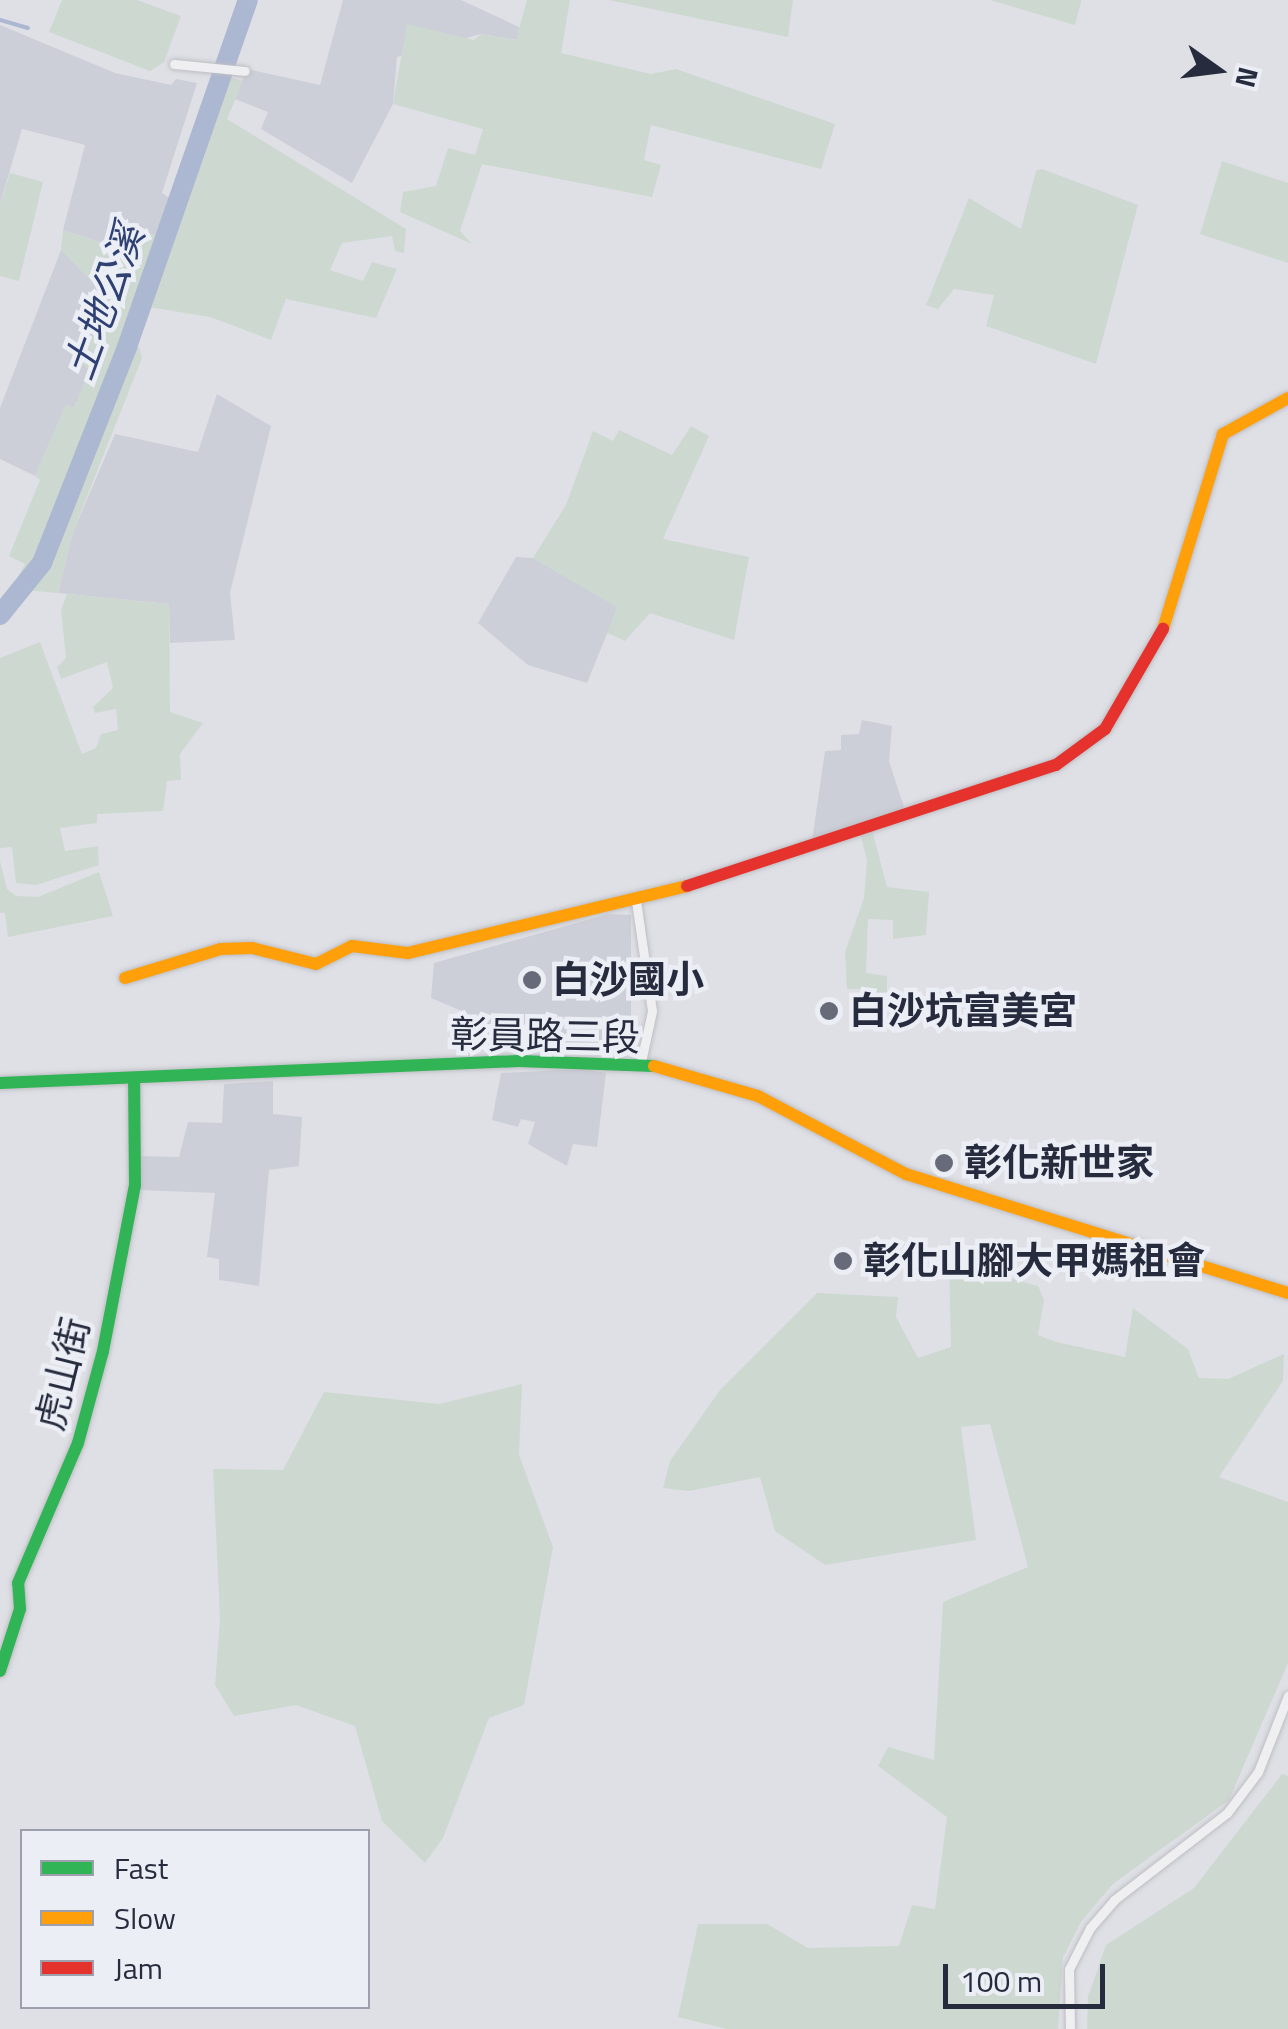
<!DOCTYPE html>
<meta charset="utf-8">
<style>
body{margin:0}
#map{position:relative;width:1288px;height:2029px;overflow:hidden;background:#dfe0e5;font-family:"Titillium Web","Noto Sans TC",sans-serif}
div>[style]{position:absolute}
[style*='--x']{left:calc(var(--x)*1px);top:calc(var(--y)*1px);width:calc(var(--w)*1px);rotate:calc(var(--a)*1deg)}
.built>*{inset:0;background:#cdcfd8}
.green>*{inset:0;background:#cdd8d0}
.stream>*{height:4px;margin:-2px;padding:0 2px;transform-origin:2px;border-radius:2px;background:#acb7d1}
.river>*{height:20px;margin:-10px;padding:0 10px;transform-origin:10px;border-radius:10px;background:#acb7d1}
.roads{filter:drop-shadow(0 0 2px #bdbec3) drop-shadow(0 0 2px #bdbec3)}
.street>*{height:9px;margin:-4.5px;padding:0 4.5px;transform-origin:4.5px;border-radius:4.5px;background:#efeff2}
.fast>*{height:12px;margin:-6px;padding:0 6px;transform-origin:6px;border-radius:6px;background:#30b455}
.slow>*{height:12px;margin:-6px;padding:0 6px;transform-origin:6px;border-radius:6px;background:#ff9f0a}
.jam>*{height:12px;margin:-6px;padding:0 6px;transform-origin:6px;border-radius:6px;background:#e5322d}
.dots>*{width:28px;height:28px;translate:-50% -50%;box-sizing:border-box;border:5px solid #eceef5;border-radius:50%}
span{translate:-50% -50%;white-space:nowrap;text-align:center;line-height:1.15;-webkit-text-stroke:9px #eceef5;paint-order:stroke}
.poi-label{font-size:38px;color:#262b3e;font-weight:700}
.left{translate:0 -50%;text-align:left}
.street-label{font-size:38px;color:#262b3e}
.water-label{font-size:40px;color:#2f4173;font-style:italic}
.legend{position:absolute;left:20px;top:1829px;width:350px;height:180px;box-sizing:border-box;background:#eceef5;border:2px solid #9da0ac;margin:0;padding:12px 18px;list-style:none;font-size:30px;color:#262b3e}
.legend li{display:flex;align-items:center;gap:20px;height:50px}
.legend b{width:50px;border:2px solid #9da0ac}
.north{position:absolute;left:1168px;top:20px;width:100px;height:100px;-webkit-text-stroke:8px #eceef5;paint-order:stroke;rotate:104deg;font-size:28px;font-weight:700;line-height:40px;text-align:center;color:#262b3e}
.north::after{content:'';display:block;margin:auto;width:35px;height:45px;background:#262b3e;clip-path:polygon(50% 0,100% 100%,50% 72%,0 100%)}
.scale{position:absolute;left:943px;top:1964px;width:162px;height:45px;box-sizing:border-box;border:5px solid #262b3e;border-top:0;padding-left:12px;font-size:30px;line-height:35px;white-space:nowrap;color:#262b3e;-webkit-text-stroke:8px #eceef5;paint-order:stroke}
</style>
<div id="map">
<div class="built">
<i style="clip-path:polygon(343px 0,461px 0,519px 27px,517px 40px,481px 34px,397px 57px,393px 104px,352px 183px,261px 129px,268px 112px,235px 99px,247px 69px,320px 85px)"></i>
<i style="clip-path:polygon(0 25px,115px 73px,171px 85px,176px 79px,197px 83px,162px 193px,174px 201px,160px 236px,117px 230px,109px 245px,63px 230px,85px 145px,22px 129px,0 204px)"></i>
<i style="clip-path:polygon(61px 250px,110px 298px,81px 363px,90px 370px,74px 408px,66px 405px,35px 476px,0 459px,0 408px)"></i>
<i style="clip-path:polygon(217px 394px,271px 426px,230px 593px,235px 640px,170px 643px,169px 604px,58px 593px,73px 532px,115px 434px,198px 452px)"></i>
<i style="clip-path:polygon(516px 557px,533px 558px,618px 607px,587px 683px,528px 665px,478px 623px)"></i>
<i style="clip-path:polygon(862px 720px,892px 726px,889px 761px,905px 810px,812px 841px,825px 751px,841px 750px,841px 735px,859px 734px)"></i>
<i style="clip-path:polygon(608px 914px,631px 915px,631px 1045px,459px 1052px,464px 1012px,431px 998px,434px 963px)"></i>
<i style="clip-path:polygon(584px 1069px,606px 1073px,597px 1147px,573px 1144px,567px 1166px,528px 1144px,535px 1122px,521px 1119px,518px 1127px,492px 1120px,501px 1073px)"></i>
<i style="clip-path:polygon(273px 1081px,273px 1114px,302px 1117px,299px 1166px,269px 1170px,259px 1286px,219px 1280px,219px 1259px,207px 1257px,215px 1193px,140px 1190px,139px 1156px,179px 1157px,188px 1122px,222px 1123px,224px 1084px)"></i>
</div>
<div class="green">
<i style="clip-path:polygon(62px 0,137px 0,181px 16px,164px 62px,150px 71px,49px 32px)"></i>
<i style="clip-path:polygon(527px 0,570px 0,561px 53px,651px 74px,676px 69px,835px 124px,821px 169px,651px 125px,644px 160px,661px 165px,652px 197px,482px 164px,460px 231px,472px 244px,400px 212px,403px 192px,436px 186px,448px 148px,475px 155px,483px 129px,393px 104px,407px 24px,474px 40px,481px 34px,516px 40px)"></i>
<i style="clip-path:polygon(608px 0,793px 0,788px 37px)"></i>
<i style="clip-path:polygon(990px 0,1081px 0,1081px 2px,1075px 25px)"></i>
<i style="clip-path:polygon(226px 76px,243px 81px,227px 119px,406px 229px,404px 253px,395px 251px,392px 236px,342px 243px,330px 270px,363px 281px,372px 262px,397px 269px,376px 318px,286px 299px,271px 340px,210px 317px,149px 307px,137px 341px,142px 358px,73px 532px,58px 593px,12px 589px,25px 564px,9px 556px,40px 480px,35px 476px,66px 404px,74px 408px,90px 370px,81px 364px,109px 299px,61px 250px,63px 230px,108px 245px,117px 230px,160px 235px)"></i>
<i style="clip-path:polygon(1222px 161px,1288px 183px,1288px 263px,1200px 234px)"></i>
<i style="clip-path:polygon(1042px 169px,1138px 205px,1096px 364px,986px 326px,994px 295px,954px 289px,938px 309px,926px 305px,969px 198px,1021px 229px,1036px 171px)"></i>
<i style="clip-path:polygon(10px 173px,43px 182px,19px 281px,0 276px,0 205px)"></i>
<i style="clip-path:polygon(691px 426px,709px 436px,663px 539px,749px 557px,734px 640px,650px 613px,625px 641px,607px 633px,617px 607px,533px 558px,566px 505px,593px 431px,613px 441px,619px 430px,672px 455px)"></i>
<i style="clip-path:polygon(67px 594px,169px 604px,170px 712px,203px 723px,180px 754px,181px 780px,167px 781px,163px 811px,97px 814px,97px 823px,60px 828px,65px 851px,98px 846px,99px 865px,36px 885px,16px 883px,12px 847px,0 848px,0 658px,40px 642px,82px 754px,96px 748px,101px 734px,118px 730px,116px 709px,95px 713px,93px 707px,113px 688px,107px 662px,61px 679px,57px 667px,66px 658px,61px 610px)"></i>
<i style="clip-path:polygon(872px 830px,887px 887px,929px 892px,926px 935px,893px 939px,893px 920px,868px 919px,866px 973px,887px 976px,887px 1004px,872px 1004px,868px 989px,847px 989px,845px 952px,864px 898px,867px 860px,860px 833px)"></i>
<i style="clip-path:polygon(0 861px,7px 889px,16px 896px,38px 897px,99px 872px,113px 916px,8px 937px,5px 913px,0 913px)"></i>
<i style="clip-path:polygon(949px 1262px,1038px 1286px,1044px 1300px,1038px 1335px,1056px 1342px,1125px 1357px,1133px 1308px,1188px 1349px,1199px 1378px,1228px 1379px,1284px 1354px,1283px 1381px,1219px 1477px,1288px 1502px,1288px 1663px,1229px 1800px,1113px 1884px,1081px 1922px,1063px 1957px,1058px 2029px,727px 2029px,678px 2017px,698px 1924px,767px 1924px,808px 1948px,899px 1946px,912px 1905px,935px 1909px,947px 1817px,878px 1766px,888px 1747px,934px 1760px,943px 1602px,1028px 1567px,990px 1424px,961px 1427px,976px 1540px,825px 1565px,775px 1531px,760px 1477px,689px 1491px,663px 1488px,670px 1461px,720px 1390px,817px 1293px,898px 1297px,896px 1317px,918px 1358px,951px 1347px)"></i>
<i style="clip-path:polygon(522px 1384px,519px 1455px,553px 1547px,524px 1705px,489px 1718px,443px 1838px,425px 1863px,382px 1821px,355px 1726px,296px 1705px,234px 1716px,215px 1685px,220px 1619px,213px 1469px,283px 1470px,324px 1392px,439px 1404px)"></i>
<i style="clip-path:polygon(1282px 1774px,1288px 1776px,1288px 2029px,1087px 2029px,1088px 1997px,1106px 1945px,1194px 1888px)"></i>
</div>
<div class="stream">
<i style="--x:0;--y:20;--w:29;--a:16"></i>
</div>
<div class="river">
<i style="--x:0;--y:615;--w:67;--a:-51.1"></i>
<i style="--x:42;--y:563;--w:232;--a:-68.5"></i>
<i style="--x:127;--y:347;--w:367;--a:-70.8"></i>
</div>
<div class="roads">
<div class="street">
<i style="--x:174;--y:64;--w:71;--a:5.6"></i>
<i style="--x:636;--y:901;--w:111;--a:81.7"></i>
<i style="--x:652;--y:1011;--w:52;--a:102.2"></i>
<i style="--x:1070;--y:2029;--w:60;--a:-91"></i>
<i style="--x:1069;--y:1969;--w:46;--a:-62.9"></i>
<i style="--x:1090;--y:1928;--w:37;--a:-49"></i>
<i style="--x:1114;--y:1900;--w:143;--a:-37.6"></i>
<i style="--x:1227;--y:1813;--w:51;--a:-52.9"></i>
<i style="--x:1258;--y:1772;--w:82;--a:-68.5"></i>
</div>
<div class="fast">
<i style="--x:0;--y:1083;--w:519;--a:-2.43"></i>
<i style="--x:519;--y:1061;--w:135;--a:2.1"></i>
<i style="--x:0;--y:1671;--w:65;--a:-72.1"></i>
<i style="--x:20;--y:1609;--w:26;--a:-94"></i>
<i style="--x:18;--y:1583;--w:152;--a:-66.8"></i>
<i style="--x:78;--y:1443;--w:95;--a:-74.8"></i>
<i style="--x:103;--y:1351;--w:169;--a:-79.1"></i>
<i style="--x:135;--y:1185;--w:107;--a:-90.5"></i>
</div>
<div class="slow">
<i style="--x:1163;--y:629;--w:204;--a:-72.9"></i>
<i style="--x:1223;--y:434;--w:74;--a:-29"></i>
<i style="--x:125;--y:978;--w:100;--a:-16.8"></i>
<i style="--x:221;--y:949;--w:31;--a:-2"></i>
<i style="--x:252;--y:948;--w:66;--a:14"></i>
<i style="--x:316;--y:964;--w:40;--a:-26.6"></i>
<i style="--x:352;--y:946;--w:56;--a:7.1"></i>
<i style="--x:408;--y:953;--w:287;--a:-13.5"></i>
<i style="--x:654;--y:1066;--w:108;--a:16.1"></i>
<i style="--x:758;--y:1096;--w:167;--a:27.8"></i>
<i style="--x:906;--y:1174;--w:400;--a:17.3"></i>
</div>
<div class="jam">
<i style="--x:687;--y:886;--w:388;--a:-18.2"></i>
<i style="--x:1056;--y:765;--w:61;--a:-36.3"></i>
<i style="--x:1105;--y:729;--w:116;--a:-59.9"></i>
</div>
</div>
<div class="dots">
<i style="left:532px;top:980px;background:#676a78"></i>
<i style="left:829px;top:1011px;background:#676a78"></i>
<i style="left:944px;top:1163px;background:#676a78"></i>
<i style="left:843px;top:1261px;background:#676a78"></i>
</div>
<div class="poi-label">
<span class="left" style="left:552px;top:980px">白沙國小</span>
<span class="left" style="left:849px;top:1011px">白沙坑富美宮</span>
<span class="left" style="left:964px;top:1163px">彰化新世家</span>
<span class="left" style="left:863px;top:1261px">彰化山腳大甲媽祖會</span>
</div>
<div class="street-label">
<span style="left:545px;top:1036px;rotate:1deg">彰員路三段</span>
<span style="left:63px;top:1374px;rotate:-76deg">虎山街</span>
</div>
<div class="water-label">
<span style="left:104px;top:302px;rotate:-70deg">土地公溪</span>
</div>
<ul class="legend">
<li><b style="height:12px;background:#30b455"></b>Fast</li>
<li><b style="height:12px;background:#ff9f0a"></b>Slow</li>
<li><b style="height:12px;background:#e5322d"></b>Jam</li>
</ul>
<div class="north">N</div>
<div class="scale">100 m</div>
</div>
